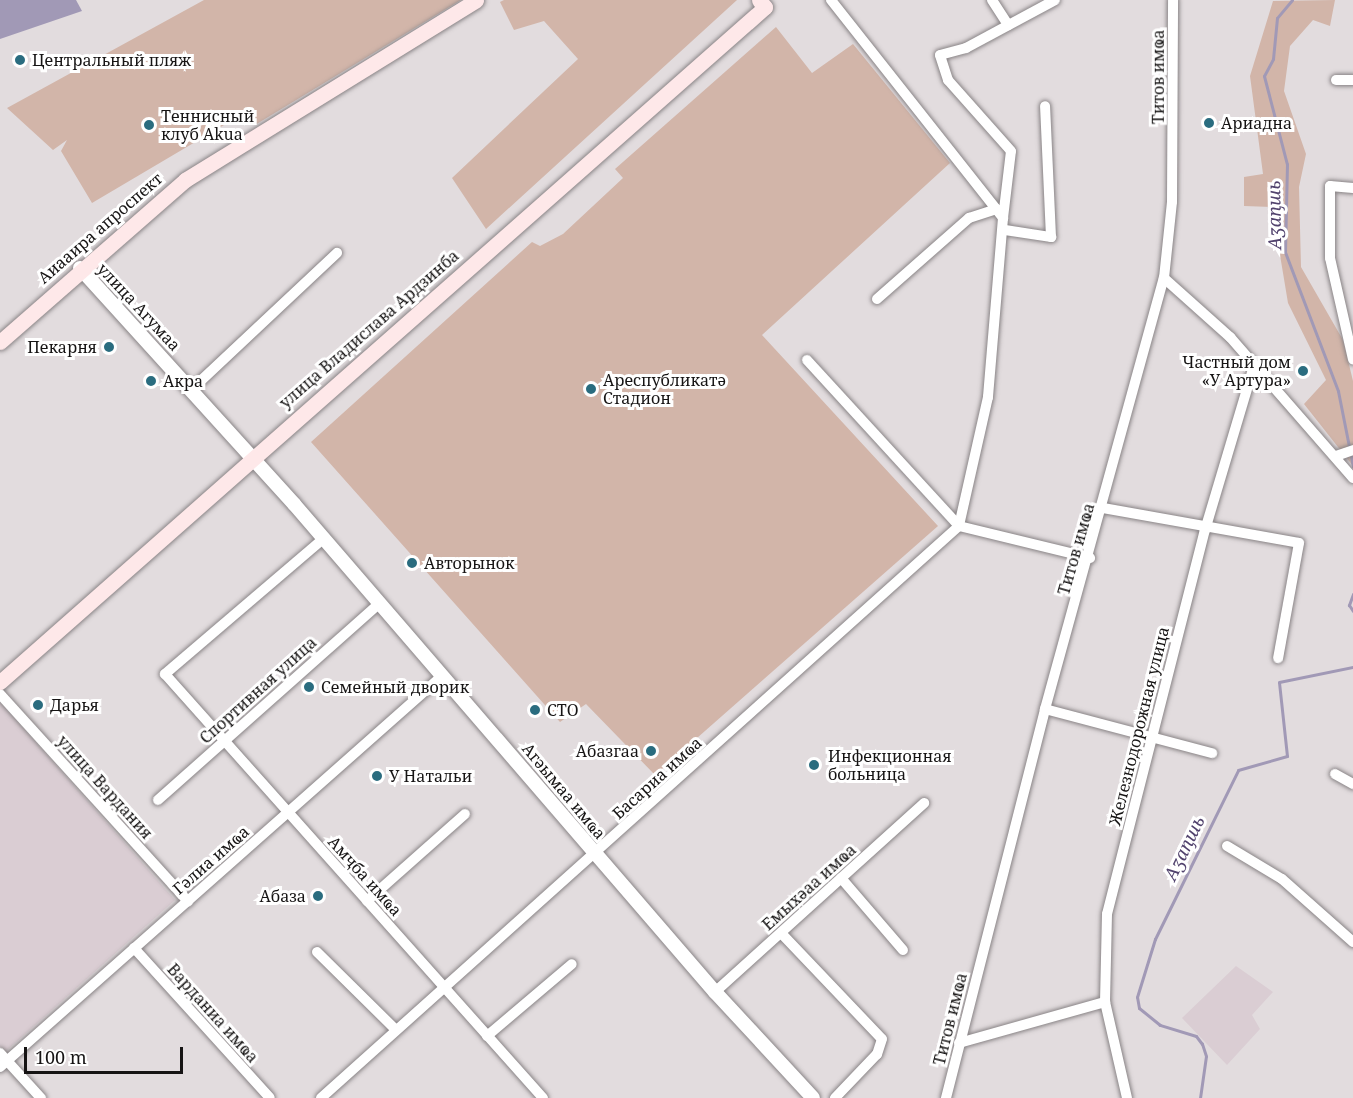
<!DOCTYPE html>
<meta charset="utf-8">
<style>
body{margin:0}
#map{position:relative;width:1353px;height:1098px;overflow:hidden;background:#e2dcde;font-family:"Noto Serif",serif}
div>[style]{position:absolute}
[style*='--x']{left:calc(var(--x)*1px);top:calc(var(--y)*1px);width:calc(var(--w)*1px);rotate:calc(var(--a)*1deg)}
.built>*{inset:0;background:#dacdd3}
.green>*{inset:0;background:#d2b5a9}
.water>*{inset:0;background:#a199b6}
.stream>*{height:3px;margin:-1.5px;padding:0 1.5px;transform-origin:1.5px;border-radius:1.5px;background:#a199b6}
.roads{filter:drop-shadow(0 0 2px #898486) drop-shadow(0 0 2px #898486)}
.minor>*{height:10px;margin:-5px;padding:0 5px;transform-origin:5px;border-radius:5px;background:#fff}
.tertiary>*{height:14px;margin:-7px;padding:0 7px;transform-origin:7px;border-radius:7px;background:#fff}
.secondary>*{height:15px;margin:-7.5px;padding:0 7.5px;transform-origin:7.5px;border-radius:7.5px;background:#fee8e9}
.dots>*{width:16px;height:16px;translate:-50% -50%;box-sizing:border-box;border:3px solid #fff;border-radius:50%}
span{translate:-50% -50%;white-space:nowrap;text-align:center;line-height:1.15;-webkit-text-stroke:6px #fff;paint-order:stroke}
.poi-label{font-size:16px;color:#161414}
.left{translate:0 -50%;text-align:left}
.right{translate:-100% -50%;text-align:right}
.street-label{font-size:16px;color:#161414}
.water-label{font-size:18px;color:#51426d;font-style:italic}
.scale{position:absolute;left:24px;top:1047px;width:159px;height:27px;box-sizing:border-box;border:3px solid #161414;border-top:0;padding-left:8px;font-size:18px;line-height:21px;white-space:nowrap;color:#161414;-webkit-text-stroke:4px #fff;paint-order:stroke}
</style>
<div id="map">
<div class="built">
<i style="clip-path:polygon(0 702px,175px 900px,5px 1052px,0 1046px)"></i>
<i style="clip-path:polygon(1236px 966px,1273px 992px,1252px 1015px,1260px 1029px,1227px 1065px,1182px 1018px)"></i>
</div>
<div class="green">
<i style="clip-path:polygon(204px 0,461px 0,255px 125px,246px 112px,92px 203px,61px 151px,67px 140px,53px 150px,7px 108px)"></i>
<i style="clip-path:polygon(504px 0,737px 0,486px 229px,452px 178px,578px 59px,544px 21px,514px 30px,500px 2px)"></i>
<i style="clip-path:polygon(1335px 0,1330px 26px,1313px 20px,1290px 46px,1284px 91px,1306px 154px,1299px 187px,1301px 267px,1343px 340px,1353px 381px,1353px 466px,1304px 404px,1326px 380px,1288px 303px,1272px 207px,1244px 206px,1244px 177px,1263px 174px,1250px 76px,1273px 1px)"></i>
<i style="clip-path:polygon(776px 27px,812px 73px,853px 44px,950px 163px,762px 335px,938px 526px,655px 775px,586px 704px,560px 722px,311px 442px,532px 242px,540px 246px,563px 234px,623px 178px,615px 169px)"></i>
</div>
<div class="water">
<i style="clip-path:polygon(0 0,76px 0,82px 11px,0 39px)"></i>
</div>
<div class="stream">
<i style="--x:1292;--y:0;--w:23;--a:130"></i>
<i style="--x:1277;--y:18;--w:41;--a:95.6"></i>
<i style="--x:1273;--y:59;--w:19;--a:118"></i>
<i style="--x:1264;--y:76;--w:91;--a:75.4"></i>
<i style="--x:1287;--y:164;--w:88;--a:91.3"></i>
<i style="--x:1285;--y:252;--w:149;--a:69.1"></i>
<i style="--x:1338;--y:391;--w:77;--a:78.8"></i>
<i style="--x:1353;--y:594;--w:12;--a:110"></i>
<i style="--x:1349;--y:605;--w:7;--a:56"></i>
<i style="--x:1200;--y:1098;--w:42;--a:-81.9"></i>
<i style="--x:1206;--y:1056;--w:13;--a:-108"></i>
<i style="--x:1202;--y:1044;--w:10;--a:-127"></i>
<i style="--x:1196;--y:1036;--w:38;--a:-163"></i>
<i style="--x:1160;--y:1025;--w:27;--a:-141"></i>
<i style="--x:1139;--y:1008;--w:11;--a:-100"></i>
<i style="--x:1137;--y:997;--w:61;--a:-72.8"></i>
<i style="--x:1155;--y:939;--w:188;--a:-63.8"></i>
<i style="--x:1238;--y:770;--w:51;--a:-15.9"></i>
<i style="--x:1287;--y:756;--w:74;--a:-96.2"></i>
<i style="--x:1279;--y:682;--w:76;--a:-11.5"></i>
</div>
<div class="roads">
<div class="minor">
<i style="--x:831;--y:0;--w:278;--a:51.7"></i>
<i style="--x:1003;--y:218;--w:180;--a:94.8"></i>
<i style="--x:988;--y:397;--w:132;--a:102.7"></i>
<i style="--x:992;--y:0;--w:30;--a:57"></i>
<i style="--x:1336;--y:80;--w:17;--a:0"></i>
<i style="--x:1353;--y:188;--w:23;--a:-175"></i>
<i style="--x:1330;--y:186;--w:72;--a:90"></i>
<i style="--x:1330;--y:258;--w:104;--a:77.2"></i>
<i style="--x:1003;--y:218;--w:67;--a:-83.2"></i>
<i style="--x:1011;--y:151;--w:95;--a:-131.6"></i>
<i style="--x:948;--y:80;--w:26;--a:-108"></i>
<i style="--x:940;--y:55;--w:27;--a:-15"></i>
<i style="--x:966;--y:48;--w:101;--a:-28.3"></i>
<i style="--x:1005;--y:230;--w:47;--a:8.7"></i>
<i style="--x:1051;--y:237;--w:131;--a:-92.6"></i>
<i style="--x:1164;--y:278;--w:89;--a:41.8"></i>
<i style="--x:1230;--y:337;--w:187;--a:48.9"></i>
<i style="--x:877;--y:299;--w:123;--a:-41.4"></i>
<i style="--x:969;--y:218;--w:29;--a:-18"></i>
<i style="--x:807;--y:360;--w:225;--a:47.5"></i>
<i style="--x:959;--y:526;--w:135;--a:13.7"></i>
<i style="--x:192;--y:389;--w:199;--a:-43.2"></i>
<i style="--x:1336;--y:456;--w:18;--a:-19"></i>
<i style="--x:1103;--y:508;--w:199;--a:10.1"></i>
<i style="--x:1299;--y:543;--w:117;--a:100.3"></i>
<i style="--x:323;--y:539;--w:208;--a:139.5"></i>
<i style="--x:165;--y:674;--w:568;--a:48.28"></i>
<i style="--x:0;--y:694;--w:280;--a:47.8"></i>
<i style="--x:1045;--y:709;--w:173;--a:14.8"></i>
<i style="--x:1335;--y:774;--w:21;--a:29"></i>
<i style="--x:158;--y:800;--w:295;--a:-41.6"></i>
<i style="--x:1227;--y:846;--w:64;--a:31"></i>
<i style="--x:1282;--y:879;--w:95;--a:41.6"></i>
<i style="--x:841;--y:878;--w:95;--a:49.3"></i>
<i style="--x:367;--y:901;--w:131;--a:-41.6"></i>
<i style="--x:781;--y:933;--w:146;--a:46.4"></i>
<i style="--x:882;--y:1039;--w:16;--a:108"></i>
<i style="--x:877;--y:1054;--w:61;--a:133.7"></i>
<i style="--x:134;--y:948;--w:202;--a:47.8"></i>
<i style="--x:317;--y:952;--w:111;--a:44.6"></i>
<i style="--x:715;--y:992;--w:282;--a:-42.1"></i>
<i style="--x:487;--y:1036;--w:111;--a:-40.3"></i>
<i style="--x:959;--y:1043;--w:152;--a:-15.7"></i>
<i style="--x:0;--y:1053;--w:61;--a:47.7"></i>
<i style="--x:0;--y:1067;--w:590;--a:-41.5"></i>
<i style="--x:321;--y:1098;--w:857;--a:-41.88"></i>
<i style="--x:946;--y:1098;--w:401;--a:-75.7"></i>
<i style="--x:1045;--y:709;--w:447;--a:-74.6"></i>
<i style="--x:1164;--y:278;--w:76;--a:-84"></i>
<i style="--x:1172;--y:202;--w:202;--a:-89.7"></i>
<i style="--x:1127;--y:1098;--w:98;--a:-102.9"></i>
<i style="--x:1105;--y:1002;--w:88;--a:-88.7"></i>
<i style="--x:1107;--y:914;--w:396;--a:-75.7"></i>
<i style="--x:1205;--y:530;--w:171;--a:-73.4"></i>
</div>
<div class="tertiary">
<i style="--x:80;--y:268;--w:319;--a:47.8"></i>
<i style="--x:294;--y:504;--w:645;--a:49.22"></i>
<i style="--x:715;--y:992;--w:144;--a:47.2"></i>
</div>
<div class="secondary">
<i style="--x:0;--y:342;--w:246;--a:-41.2"></i>
<i style="--x:185;--y:180;--w:342;--a:-31.7"></i>
<i style="--x:0;--y:682;--w:1020;--a:-41.42"></i>
<i style="--x:765;--y:7;--w:9;--a:-131"></i>
</div>
</div>
<div class="dots">
<i style="left:20px;top:60px;background:#2a6c7f"></i>
<i style="left:1209px;top:123px;background:#2a6c7f"></i>
<i style="left:149px;top:125px;background:#2a6c7f"></i>
<i style="left:109px;top:347px;background:#2a6c7f"></i>
<i style="left:1303px;top:371px;background:#2a6c7f"></i>
<i style="left:151px;top:381px;background:#2a6c7f"></i>
<i style="left:591px;top:389px;background:#2a6c7f"></i>
<i style="left:412px;top:563px;background:#2a6c7f"></i>
<i style="left:309px;top:687px;background:#2a6c7f"></i>
<i style="left:38px;top:705px;background:#2a6c7f"></i>
<i style="left:535px;top:710px;background:#2a6c7f"></i>
<i style="left:651px;top:751px;background:#2a6c7f"></i>
<i style="left:814px;top:765px;background:#2a6c7f"></i>
<i style="left:377px;top:776px;background:#2a6c7f"></i>
<i style="left:318px;top:896px;background:#2a6c7f"></i>
</div>
<div class="poi-label">
<span class="left" style="left:32px;top:60px">Центральный пляж</span>
<span class="left" style="left:161px;top:125px">Теннисный<br>клуб Akua</span>
<span class="left" style="left:1221px;top:123px">Ариадна</span>
<span class="right" style="left:97px;top:347px">Пекарня</span>
<span class="right" style="left:1291px;top:371px">Частный дом<br>«У Артура»</span>
<span class="left" style="left:603px;top:389px">Ареспубликатә<br>Стадион</span>
<span class="left" style="left:163px;top:381px">Акра</span>
<span class="left" style="left:424px;top:563px">Авторынок</span>
<span class="left" style="left:321px;top:687px">Семейный дворик</span>
<span class="left" style="left:50px;top:705px">Дарья</span>
<span class="left" style="left:547px;top:710px">СТО</span>
<span class="right" style="left:639px;top:751px">Абазгаа</span>
<span class="left" style="left:828px;top:765px">Инфекционная<br>больница</span>
<span class="left" style="left:389px;top:776px">У Натальи</span>
<span class="right" style="left:306px;top:896px">Абаза</span>
</div>
<div class="street-label">
<span style="left:1158px;top:77px;rotate:-90deg">Титов имҩа</span>
<span style="left:100px;top:228px;rotate:-41deg">Аиааира апроспект</span>
<span style="left:139px;top:307px;rotate:47deg">улица Агумаа</span>
<span style="left:369px;top:329px;rotate:-41deg">улица Владислава Ардзинба</span>
<span style="left:1076px;top:549px;rotate:-74deg">Титов имҩа</span>
<span style="left:258px;top:690px;rotate:-42deg">Спортивная улица</span>
<span style="left:1139px;top:726px;rotate:-76deg">Железнодорожная улица</span>
<span style="left:657px;top:778px;rotate:-42deg">Басариа имҩа</span>
<span style="left:105px;top:787px;rotate:48deg">улица Вардания</span>
<span style="left:564px;top:791px;rotate:50deg">Агәымаа имҩа</span>
<span style="left:211px;top:860px;rotate:-41deg">Гәлиа имҩа</span>
<span style="left:365px;top:876px;rotate:48deg">Амҷба имҩа</span>
<span style="left:809px;top:887px;rotate:-42deg">Емыхәаа имҩа</span>
<span style="left:213px;top:1013px;rotate:48deg">Варданиа имҩа</span>
<span style="left:950px;top:1019px;rotate:-76deg">Титов имҩа</span>
</div>
<div class="water-label">
<span style="left:1274px;top:215px;rotate:-91deg">Аӡаԥшь</span>
<span style="left:1184px;top:848px;rotate:-64deg">Аӡаԥшь</span>
</div>
<div class="scale">100 m</div>
</div>
